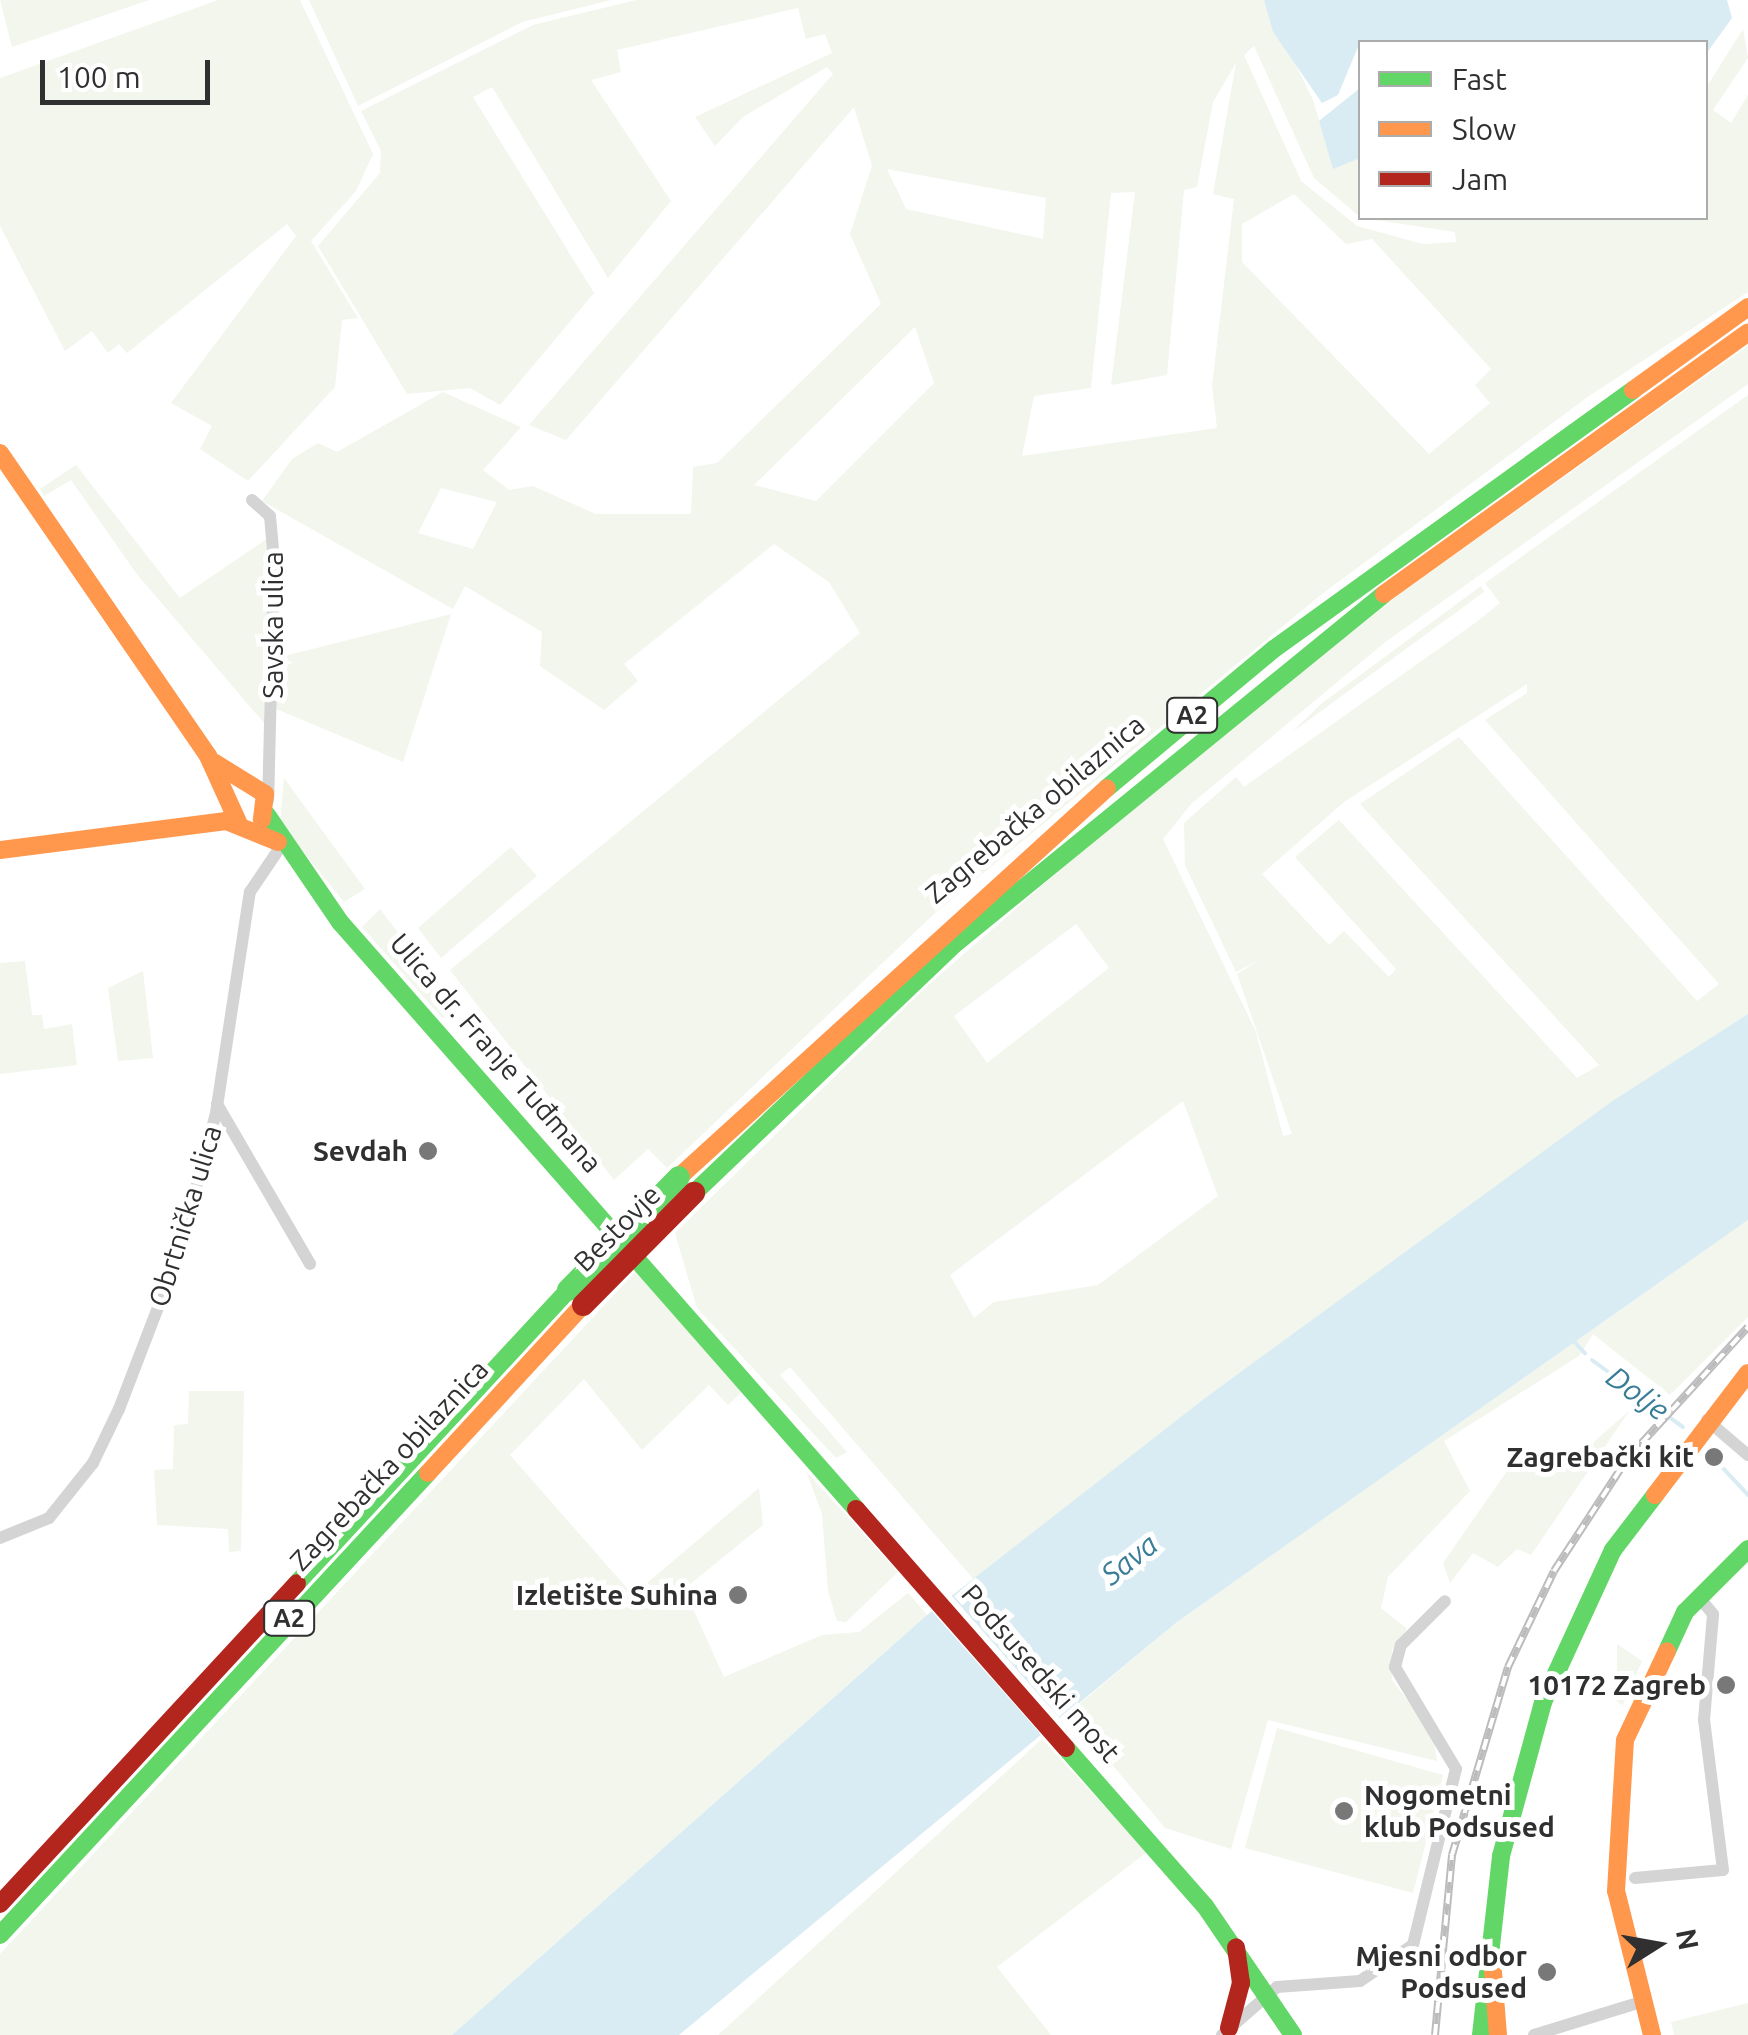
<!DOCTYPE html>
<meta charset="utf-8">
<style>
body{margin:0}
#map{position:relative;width:1748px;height:2035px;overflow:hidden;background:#fff;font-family:Ubuntu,sans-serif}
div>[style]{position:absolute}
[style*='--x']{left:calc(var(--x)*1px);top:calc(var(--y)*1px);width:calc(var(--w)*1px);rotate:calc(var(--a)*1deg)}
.green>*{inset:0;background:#f2f6ec}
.water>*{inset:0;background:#d9ecf3}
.pier>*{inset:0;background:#fff}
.stream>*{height:4px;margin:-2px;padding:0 2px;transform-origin:2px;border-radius:2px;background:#d9ecf3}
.street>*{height:12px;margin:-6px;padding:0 6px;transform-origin:6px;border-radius:6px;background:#d4d4d4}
.fast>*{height:18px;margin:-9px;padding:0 9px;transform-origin:9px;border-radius:9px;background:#63d668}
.slow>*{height:18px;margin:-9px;padding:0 9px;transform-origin:9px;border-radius:9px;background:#ff974d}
.jam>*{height:18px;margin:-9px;padding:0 9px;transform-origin:9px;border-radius:9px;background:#b3261e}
.rail>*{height:8px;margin-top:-4px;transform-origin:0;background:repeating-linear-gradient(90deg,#fff 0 11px,#bcbcbc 0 22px);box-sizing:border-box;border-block:2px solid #bcbcbc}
.fast-bridge>*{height:22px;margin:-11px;padding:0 11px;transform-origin:11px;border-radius:11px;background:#63d668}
.jam-bridge>*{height:22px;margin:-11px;padding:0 11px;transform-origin:11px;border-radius:11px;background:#b3261e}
.dots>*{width:28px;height:28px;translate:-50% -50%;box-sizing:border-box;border:5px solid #fff;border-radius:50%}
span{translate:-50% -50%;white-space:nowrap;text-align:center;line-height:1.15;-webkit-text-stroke:10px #fff;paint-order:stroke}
.shield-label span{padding:2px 8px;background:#fff;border:2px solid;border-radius:8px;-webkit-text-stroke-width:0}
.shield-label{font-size:25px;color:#303030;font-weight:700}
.street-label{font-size:28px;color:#303030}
.poi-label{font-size:28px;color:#303030;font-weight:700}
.right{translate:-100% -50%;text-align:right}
.left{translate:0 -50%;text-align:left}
.water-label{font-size:30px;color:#397d97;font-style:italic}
.legend{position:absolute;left:1358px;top:40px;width:350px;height:180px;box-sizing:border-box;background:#fff;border:2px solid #acacac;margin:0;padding:12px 18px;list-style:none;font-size:30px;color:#303030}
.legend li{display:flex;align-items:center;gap:20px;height:50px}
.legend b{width:50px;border:2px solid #acacac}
.north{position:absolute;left:1608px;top:1895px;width:100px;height:100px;-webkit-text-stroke:8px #fff;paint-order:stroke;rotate:79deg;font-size:28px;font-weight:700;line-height:40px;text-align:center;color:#303030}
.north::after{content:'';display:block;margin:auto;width:35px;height:45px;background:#303030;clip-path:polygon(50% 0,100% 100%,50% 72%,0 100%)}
.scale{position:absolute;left:40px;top:60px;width:170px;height:45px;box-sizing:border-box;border:5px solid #303030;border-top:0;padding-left:12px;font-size:30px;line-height:35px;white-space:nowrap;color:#303030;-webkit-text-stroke:8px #fff;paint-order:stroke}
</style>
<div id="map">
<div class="green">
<i style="clip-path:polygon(0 0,149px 0,12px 47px)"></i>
<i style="clip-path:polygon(218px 0,300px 0,373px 154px,356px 191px,311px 241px,358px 318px,342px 320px,335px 387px,248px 481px,200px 449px,212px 426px,171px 403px,296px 236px,287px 224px,127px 353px,119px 344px,108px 353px,92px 331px,65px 351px,0 226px,0 78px)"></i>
<i style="clip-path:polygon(309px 0,611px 0,522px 22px,358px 106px)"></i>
<i style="clip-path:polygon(evenodd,636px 0,1264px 0,1313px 100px,1333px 168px,1360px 158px,1360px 217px,1314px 178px,1254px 46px,1244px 55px,1301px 181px,1357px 226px,1423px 244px,1456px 242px,1455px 232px,1363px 218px,1706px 218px,1706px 88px,1743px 29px,1748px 58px,1713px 110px,1731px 123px,1748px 95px,1748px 292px,1589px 396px,1322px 594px,935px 913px,667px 1168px,648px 1149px,614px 1180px,450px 970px,860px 633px,829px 582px,774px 544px,624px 664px,638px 681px,604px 710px,540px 666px,542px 632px,465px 586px,453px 609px,262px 501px,292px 459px,318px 443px,337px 452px,443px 392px,521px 427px,483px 470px,509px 490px,533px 486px,596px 514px,691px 514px,693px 467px,717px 463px,881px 304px,850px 234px,872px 166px,854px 107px,566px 440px,529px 425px,833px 74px,827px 67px,743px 117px,715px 146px,695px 117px,832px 53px,825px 34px,806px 39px,798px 8px,617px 50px,621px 72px,591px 80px,671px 201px,608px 278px,492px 87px,473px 97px,594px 293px,500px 405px,470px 388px,407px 394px,318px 246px,380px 173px,381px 151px,361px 111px,533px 25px,636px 0,1236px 63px,1213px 194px,1234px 199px,1212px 386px,1217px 428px,1022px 456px,1034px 396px,1091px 388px,1111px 193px,1135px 192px,1111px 385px,1167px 375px,1184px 190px,1197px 187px,1213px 102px,1236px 63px,636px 0,887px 169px,1046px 198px,1043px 239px,906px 209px,887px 169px,636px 0,1294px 194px,1346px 244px,1372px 239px,1491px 369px,1475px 385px,1490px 403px,1429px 454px,1242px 262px,1242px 224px,1294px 194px,636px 0,915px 327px,934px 383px,816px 501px,754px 485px,915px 327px,636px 0,441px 488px,497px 502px,473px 549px,418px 533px,441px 488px)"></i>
<i style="clip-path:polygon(evenodd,1748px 346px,1748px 384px,1384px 643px,1191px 804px,1163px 839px,1256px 1032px,1283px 1136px,1292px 1134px,1237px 974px,1259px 960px,1236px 972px,1185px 865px,1184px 823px,1236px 777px,1244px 787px,1475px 623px,1500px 603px,1485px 583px,1748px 395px,1748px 1014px,1611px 1103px,1209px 1395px,976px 1582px,790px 1367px,780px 1375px,847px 1452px,836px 1458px,697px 1308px,675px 1233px,926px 987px,1159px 784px,1404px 591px,1748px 346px,1527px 684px,1527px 693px,1485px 720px,1719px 984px,1697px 1001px,1459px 737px,1360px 804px,1599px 1065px,1577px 1078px,1339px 820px,1295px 857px,1396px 969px,1389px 977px,1344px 931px,1329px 945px,1262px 874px,1344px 802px,1527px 684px,1748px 346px,1076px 924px,1109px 968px,987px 1063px,954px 1016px,1076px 924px,1748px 346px,1183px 1101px,1218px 1196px,1098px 1285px,994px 1302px,974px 1318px,950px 1275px,1183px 1101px)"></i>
<i style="clip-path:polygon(76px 465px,180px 598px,268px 538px,264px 723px,136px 573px,71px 480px,44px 496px,40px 489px)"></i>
<i style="clip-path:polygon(1481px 586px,1484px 592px,1291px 733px,1321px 704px)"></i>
<i style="clip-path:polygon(451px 614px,403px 762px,276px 709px,277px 658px)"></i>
<i style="clip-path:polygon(284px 778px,365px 889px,344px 902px,280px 823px)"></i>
<i style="clip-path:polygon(511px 847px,537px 876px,441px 958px,418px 928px)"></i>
<i style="clip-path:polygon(380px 909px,454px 1006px,452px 1016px,442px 1018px,362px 927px)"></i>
<i style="clip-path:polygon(25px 961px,32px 1015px,42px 1015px,44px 1029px,72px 1024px,77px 1065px,0 1074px,0 963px)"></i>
<i style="clip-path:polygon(143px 971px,153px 1058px,118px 1061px,108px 988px)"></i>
<i style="clip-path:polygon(1748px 1220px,1748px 1317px,1670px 1395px,1593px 1334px,1579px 1356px,1444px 1441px,1470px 1491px,1388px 1577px,1381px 1608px,1407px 1629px,1392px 1650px,1392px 1680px,1433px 1734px,1437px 1761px,1268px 1720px,1231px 1849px,1165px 1828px,1069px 1713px,1177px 1622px)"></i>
<i style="clip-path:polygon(638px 1269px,744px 1390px,728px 1405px,709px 1385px,642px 1450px,584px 1379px,510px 1455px,633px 1595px,759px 1488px,763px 1525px,684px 1589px,724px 1677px,822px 1635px,859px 1632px,908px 1593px,927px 1615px,452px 2035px,0 2035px,0 1954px)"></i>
<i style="clip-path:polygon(189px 1391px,244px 1391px,241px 1551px,229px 1552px,228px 1529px,157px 1525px,154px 1470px,173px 1469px,174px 1425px,188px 1424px)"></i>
<i style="clip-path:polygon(1630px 1410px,1531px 1555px,1517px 1549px,1498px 1567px,1473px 1553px,1450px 1583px,1443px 1563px,1507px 1471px,1529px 1460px,1572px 1461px)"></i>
<i style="clip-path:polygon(806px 1471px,898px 1572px,846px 1622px,837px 1621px,828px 1591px,822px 1514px)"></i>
<i style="clip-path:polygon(1617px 1644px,1642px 1661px,1623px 1705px,1617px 1702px)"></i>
<i style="clip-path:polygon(1277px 1728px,1443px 1775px,1413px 1893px,1245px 1848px)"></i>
<i style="clip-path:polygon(1042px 1739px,1147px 1852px,997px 1967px,1051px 2035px,718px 2035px)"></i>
<i style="clip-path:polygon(1748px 2003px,1748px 2035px,1674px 2035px,1671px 2022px)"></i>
</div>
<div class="water">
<i style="clip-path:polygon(1264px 0,1727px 0,1732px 18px,1706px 54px,1706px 42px,1360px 42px,1338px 95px,1322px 103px,1273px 32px)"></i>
<i style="clip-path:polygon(1360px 88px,1360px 158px,1333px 169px,1319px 121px)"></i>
<i style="clip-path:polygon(1748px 1014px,1748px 1220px,1177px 1622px,679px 2035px,452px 2035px,927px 1615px,1209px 1395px,1611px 1102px)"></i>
</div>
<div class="pier">
<i style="clip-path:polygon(950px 1594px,1064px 1723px,1044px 1738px,929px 1608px)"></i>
</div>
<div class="stream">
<i style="--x:1568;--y:1335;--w:25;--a:47"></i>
<i style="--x:1592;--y:1360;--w:113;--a:36.4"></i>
<i style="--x:1707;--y:1451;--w:60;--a:47"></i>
</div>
<div class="street">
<i style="--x:252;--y:500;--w:24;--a:42"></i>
<i style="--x:270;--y:516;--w:45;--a:84.9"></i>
<i style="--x:274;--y:561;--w:239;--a:91.4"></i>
<i style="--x:217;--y:1104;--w:185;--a:59.8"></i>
<i style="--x:1707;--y:1420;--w:54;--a:40.5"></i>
<i style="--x:0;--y:1538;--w:53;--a:-22.2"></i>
<i style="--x:49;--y:1518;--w:70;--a:-51.3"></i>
<i style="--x:93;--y:1463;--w:60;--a:-64.3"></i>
<i style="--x:119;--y:1409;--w:165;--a:-69"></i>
<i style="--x:178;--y:1255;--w:147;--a:-75"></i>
<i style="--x:216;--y:1113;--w:224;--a:-81.3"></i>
<i style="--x:250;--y:892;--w:55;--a:-56"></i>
<i style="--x:1635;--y:1878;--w:88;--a:-5.2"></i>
<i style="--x:1723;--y:1870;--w:151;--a:-97.2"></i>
<i style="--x:1704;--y:1720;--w:106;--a:-85.1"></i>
<i style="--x:1713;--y:1614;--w:23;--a:-130"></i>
<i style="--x:1222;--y:2035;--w:73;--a:-41.1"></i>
<i style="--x:1277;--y:1987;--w:83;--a:-4.1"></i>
<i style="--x:1360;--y:1981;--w:64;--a:-34.2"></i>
<i style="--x:1413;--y:1945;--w:181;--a:-76.3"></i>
<i style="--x:1456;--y:1769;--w:119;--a:-120.9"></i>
<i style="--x:1395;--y:1667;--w:23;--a:-75"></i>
<i style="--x:1401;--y:1645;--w:62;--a:-45"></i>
<i style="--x:1534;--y:2035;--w:112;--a:-17.1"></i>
</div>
<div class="fast">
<i style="--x:1107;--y:788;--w:217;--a:-39.8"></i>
<i style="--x:1274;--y:649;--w:443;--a:-35.8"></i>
<i style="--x:267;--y:815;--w:130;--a:55.7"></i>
<i style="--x:340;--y:922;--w:782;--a:48.68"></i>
<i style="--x:694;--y:1193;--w:362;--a:-43.7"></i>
<i style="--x:956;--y:943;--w:552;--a:-39.19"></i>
<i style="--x:297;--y:1583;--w:399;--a:-47.2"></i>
<i style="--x:1667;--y:1651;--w:43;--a:-65.2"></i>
<i style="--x:1685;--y:1612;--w:89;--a:-45"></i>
<i style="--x:1066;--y:1748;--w:210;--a:48.7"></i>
<i style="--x:1205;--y:1906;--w:156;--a:55.7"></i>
<i style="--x:0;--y:1935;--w:630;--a:-47.19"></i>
<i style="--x:1481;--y:2035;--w:180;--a:-83.6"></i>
<i style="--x:1501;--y:1856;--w:160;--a:-74.7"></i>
<i style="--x:1543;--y:1702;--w:167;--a:-65.3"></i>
<i style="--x:1613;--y:1550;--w:69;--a:-52.6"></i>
</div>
<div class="slow">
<i style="--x:1633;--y:390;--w:142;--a:-35.8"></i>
<i style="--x:0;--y:453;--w:368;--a:55.5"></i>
<i style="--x:208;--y:756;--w:72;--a:65.6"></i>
<i style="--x:1384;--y:594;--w:448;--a:-35.7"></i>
<i style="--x:215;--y:763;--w:59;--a:31.8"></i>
<i style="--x:265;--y:794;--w:26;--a:97"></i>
<i style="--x:0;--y:850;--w:228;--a:-7.3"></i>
<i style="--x:226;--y:821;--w:56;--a:22"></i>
<i style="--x:679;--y:1177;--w:578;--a:-42.27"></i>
<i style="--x:428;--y:1473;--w:229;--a:-47.3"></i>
<i style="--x:1655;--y:1495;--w:153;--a:-52.7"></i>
<i style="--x:1493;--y:1972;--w:63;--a:85.5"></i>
<i style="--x:1652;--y:2035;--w:148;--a:-104"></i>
<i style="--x:1616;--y:1891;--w:151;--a:-86.6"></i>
<i style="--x:1625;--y:1740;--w:98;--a:-64.7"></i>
</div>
<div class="jam">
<i style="--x:856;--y:1509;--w:318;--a:48.7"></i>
<i style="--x:0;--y:1904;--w:437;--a:-47.2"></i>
<i style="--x:1229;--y:2028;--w:47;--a:-75.1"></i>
<i style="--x:1241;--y:1983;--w:36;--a:-98"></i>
</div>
<div class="rail">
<i style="--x:1435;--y:2035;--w:181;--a:-84.6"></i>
<i style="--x:1452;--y:1855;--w:196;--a:-73.4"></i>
<i style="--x:1508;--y:1667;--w:106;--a:-64.4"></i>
<i style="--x:1554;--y:1571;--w:134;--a:-56.9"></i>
<i style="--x:1627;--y:1459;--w:179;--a:-47.5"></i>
</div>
<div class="fast-bridge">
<i style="--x:568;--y:1290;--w:158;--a:-45.5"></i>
</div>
<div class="jam-bridge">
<i style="--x:583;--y:1305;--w:158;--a:-45.3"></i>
</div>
<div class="dots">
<i style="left:428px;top:1151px;background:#787878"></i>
<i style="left:1714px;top:1457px;background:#787878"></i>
<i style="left:738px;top:1595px;background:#787878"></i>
<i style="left:1726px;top:1685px;background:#787878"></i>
<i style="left:1344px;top:1811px;background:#787878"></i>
<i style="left:1547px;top:1972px;background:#787878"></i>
</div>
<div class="shield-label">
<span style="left:1192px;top:715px">A2</span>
<span style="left:289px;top:1618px">A2</span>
</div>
<div class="street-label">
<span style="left:273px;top:625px;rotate:-90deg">Savska ulica</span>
<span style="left:1035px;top:809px;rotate:-40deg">Zagrebačka obilaznica</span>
<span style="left:496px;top:1053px;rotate:49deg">Ulica dr. Franje Tuđmana</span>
<span style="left:185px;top:1216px;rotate:-73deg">Obrtnička ulica</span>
<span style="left:617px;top:1228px;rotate:-45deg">Bestovje</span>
<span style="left:389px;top:1465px;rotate:-47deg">Zagrebačka obilaznica</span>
<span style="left:1041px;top:1673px;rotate:49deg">Podsusedski most</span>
</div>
<div class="poi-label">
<span class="right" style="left:408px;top:1151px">Sevdah</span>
<span class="right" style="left:1694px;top:1457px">Zagrebački kit</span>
<span class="right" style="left:718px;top:1595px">Izletište Suhina</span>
<span class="right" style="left:1706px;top:1685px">10172 Zagreb</span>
<span class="left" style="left:1364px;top:1811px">Nogometni<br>klub Podsused</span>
<span class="right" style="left:1527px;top:1972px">Mjesni odbor<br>Podsused</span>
</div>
<div class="water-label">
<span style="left:1638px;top:1393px;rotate:36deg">Dolje</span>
<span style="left:1129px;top:1559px;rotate:-38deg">Sava</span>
</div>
<ul class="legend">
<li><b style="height:12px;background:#63d668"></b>Fast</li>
<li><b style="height:12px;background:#ff974d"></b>Slow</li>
<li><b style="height:12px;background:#b3261e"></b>Jam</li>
</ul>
<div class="north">N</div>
<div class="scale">100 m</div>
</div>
